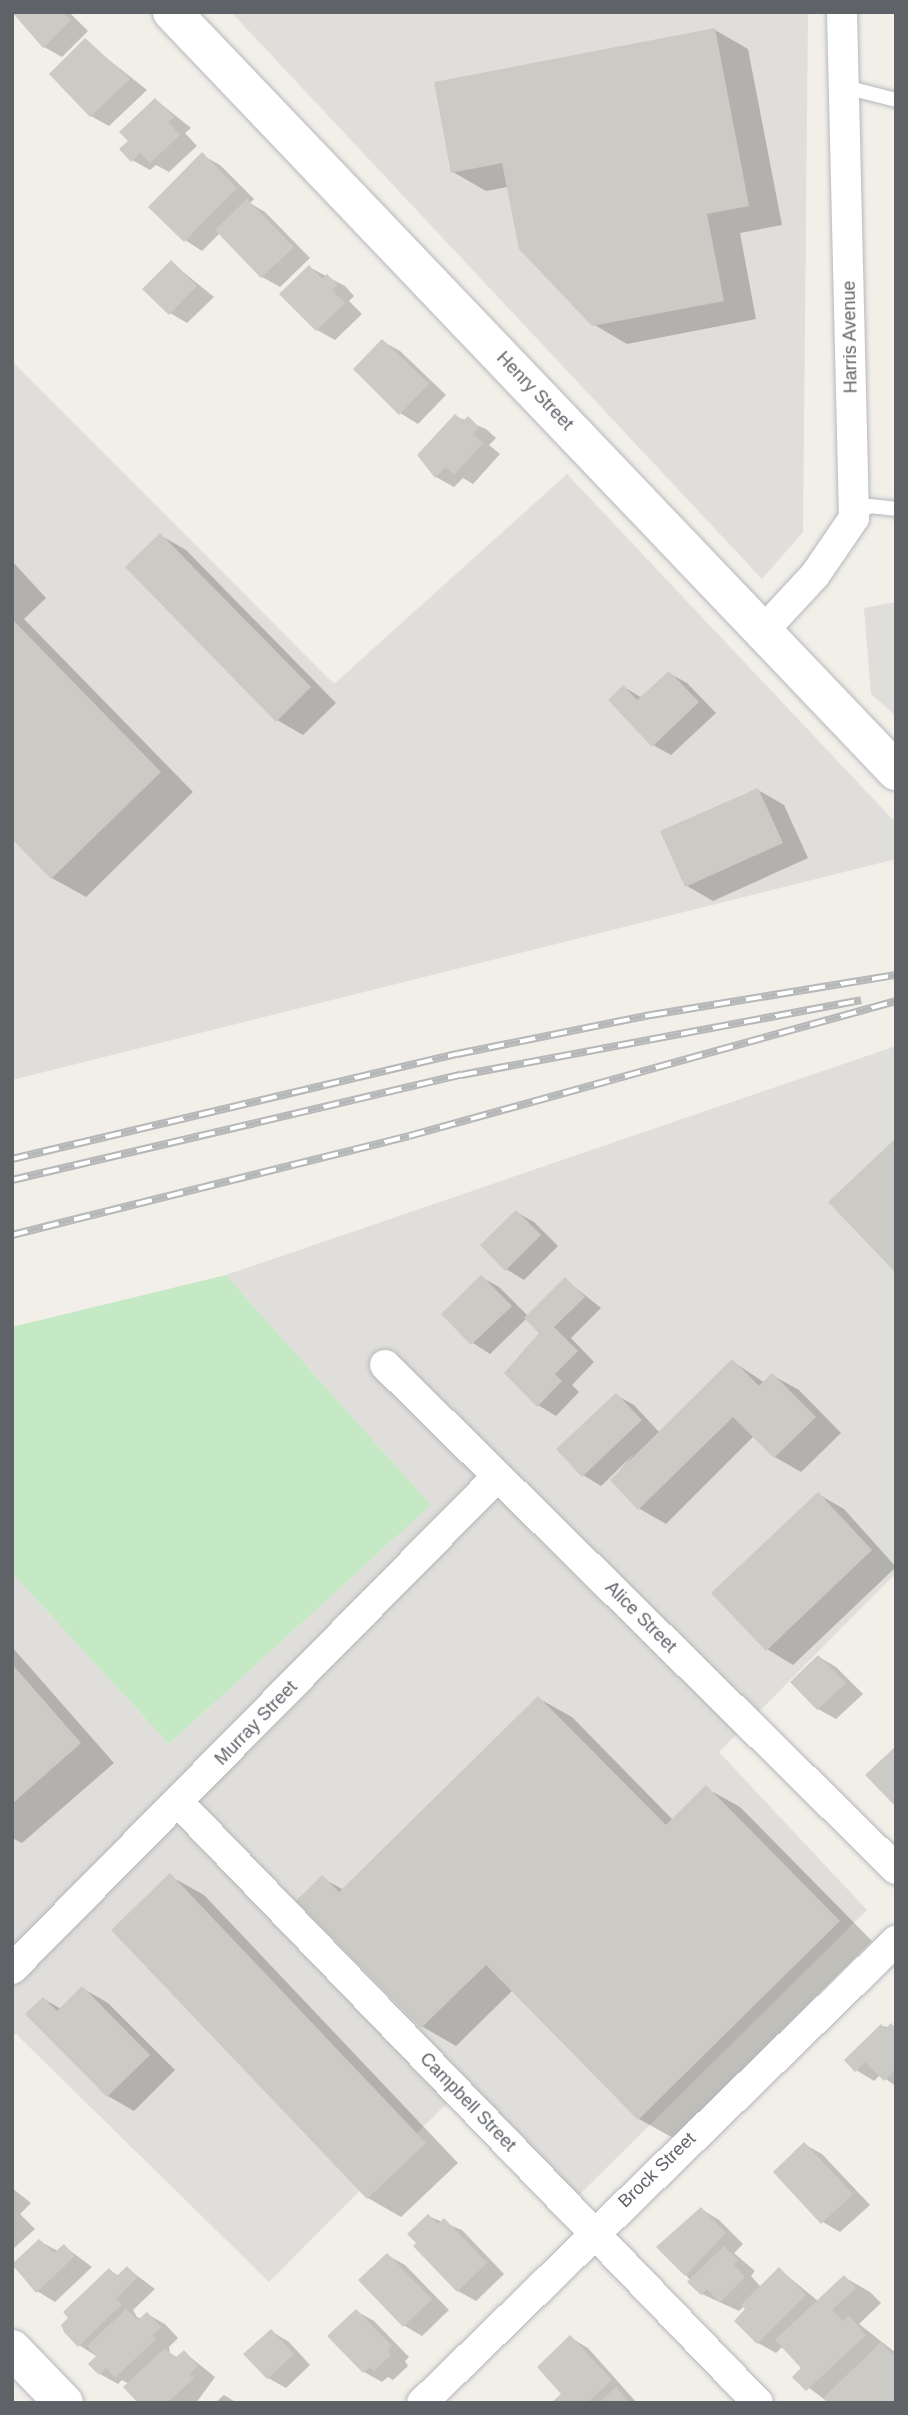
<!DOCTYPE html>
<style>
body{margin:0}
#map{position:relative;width:908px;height:2415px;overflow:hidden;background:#f1efe8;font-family:Helvetica,sans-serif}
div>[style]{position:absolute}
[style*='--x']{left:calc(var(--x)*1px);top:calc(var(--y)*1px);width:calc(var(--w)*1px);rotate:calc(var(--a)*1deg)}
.industrial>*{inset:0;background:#e0deda}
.green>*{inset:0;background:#c5e8c5}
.shadow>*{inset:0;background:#0003}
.building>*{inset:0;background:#cccac5}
.roads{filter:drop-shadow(0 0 2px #b5b8bc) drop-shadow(0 0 2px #b5b8bc)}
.service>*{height:14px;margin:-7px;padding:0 7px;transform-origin:7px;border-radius:7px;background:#fff}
.minor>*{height:30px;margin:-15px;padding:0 15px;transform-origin:15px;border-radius:15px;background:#fff}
.secondary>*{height:38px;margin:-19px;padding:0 19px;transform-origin:19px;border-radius:19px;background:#fff}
.rail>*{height:8px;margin-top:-4px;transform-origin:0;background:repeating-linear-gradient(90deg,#fff 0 16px,#b6b7b8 0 32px);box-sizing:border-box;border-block:2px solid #b6b7b8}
span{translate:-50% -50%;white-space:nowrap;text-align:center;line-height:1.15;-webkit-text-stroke:5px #fff;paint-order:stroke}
.street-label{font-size:18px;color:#5f6368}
.frame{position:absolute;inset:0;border:14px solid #5f6368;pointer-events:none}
</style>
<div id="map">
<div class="industrial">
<i style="clip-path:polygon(231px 12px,808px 12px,803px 532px,762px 579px)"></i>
<i style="clip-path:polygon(12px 361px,334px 684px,567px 474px,896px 823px,896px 859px,12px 1080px)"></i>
<i style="clip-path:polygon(896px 602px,896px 716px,871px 694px,864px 608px)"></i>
<i style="clip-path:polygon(896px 1046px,896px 1573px,719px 1752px,867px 1910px,573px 2201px,464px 2086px,269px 2282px,16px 2034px,12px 2036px,12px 1573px,169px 1744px,431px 1505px,226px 1275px)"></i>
</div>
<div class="green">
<i style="clip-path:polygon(226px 1275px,431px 1505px,169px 1744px,12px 1573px,12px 1327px)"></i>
</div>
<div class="shadow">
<i style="clip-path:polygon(12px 12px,69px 12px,88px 31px,62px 57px,44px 47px)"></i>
<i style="clip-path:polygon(715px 30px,748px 49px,782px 225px,740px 233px,756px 319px,627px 344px,593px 324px,508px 187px,486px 191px,453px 172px)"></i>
<i style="clip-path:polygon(85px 41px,147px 90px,109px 126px,91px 116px)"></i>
<i style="clip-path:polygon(156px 100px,191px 128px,185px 133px,197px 146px,169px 172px,156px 165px,150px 170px,132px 160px,130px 141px)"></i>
<i style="clip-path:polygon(202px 155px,220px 165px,254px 199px,250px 203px,265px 212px,310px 258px,280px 287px,262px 277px,220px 233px,202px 251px,185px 240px)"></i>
<i style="clip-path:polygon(171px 262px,214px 297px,187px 323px,170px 313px)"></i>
<i style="clip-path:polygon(309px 267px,345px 286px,354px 296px,349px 301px,362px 314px,335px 340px,317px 330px,282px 294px)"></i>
<i style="clip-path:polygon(382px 341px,400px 351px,446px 395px,418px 424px,400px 413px)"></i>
<i style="clip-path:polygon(455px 416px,486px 429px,496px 438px,489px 445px,500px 454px,473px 484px,463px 478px,454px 487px,436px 477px,420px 455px)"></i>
<i style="clip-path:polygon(160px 535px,186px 550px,336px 703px,303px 735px,277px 720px)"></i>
<i style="clip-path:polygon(12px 561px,46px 598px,24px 619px,193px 792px,86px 897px,52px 878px,12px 836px)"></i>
<i style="clip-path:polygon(669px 673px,687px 683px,716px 713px,671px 755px,653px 745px,624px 687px,642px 698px)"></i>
<i style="clip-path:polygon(758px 790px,784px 805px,808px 858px,713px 901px,687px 886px)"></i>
<i style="clip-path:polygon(516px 1212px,534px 1222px,558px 1246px,524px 1280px,506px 1269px)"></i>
<i style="clip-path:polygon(481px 1277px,499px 1287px,528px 1316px,566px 1280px,601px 1308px,571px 1338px,594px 1362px,572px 1385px,579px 1392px,556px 1416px,538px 1405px,541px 1333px,527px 1318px,490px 1354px,473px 1343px)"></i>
<i style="clip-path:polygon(732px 1361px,765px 1383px,772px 1375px,799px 1390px,841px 1433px,801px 1472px,775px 1457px,754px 1436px,666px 1524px,640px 1509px,612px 1480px,633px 1455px,601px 1486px,583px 1475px,616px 1395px,634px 1405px,660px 1433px)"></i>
<i style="clip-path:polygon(818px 1494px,844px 1509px,896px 1567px,793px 1665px,767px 1649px)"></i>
<i style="clip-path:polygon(12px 1647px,114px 1763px,22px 1843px,12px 1838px)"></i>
<i style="clip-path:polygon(819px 1657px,836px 1667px,863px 1694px,836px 1719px,818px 1709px,793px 1682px)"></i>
<i style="clip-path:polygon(538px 1698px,572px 1717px,673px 1820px,706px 1788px,740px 1807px,872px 1941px,673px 2138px,639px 2119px,513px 1990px,456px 2046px,423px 2027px,299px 1901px,322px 1878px,344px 1890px)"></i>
<i style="clip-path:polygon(170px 1876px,204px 1895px,458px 2163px,401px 2217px,368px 2198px)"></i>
<i style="clip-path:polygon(82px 1988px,108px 2003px,175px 2070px,134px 2111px,108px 2096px,44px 1999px,61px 2009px)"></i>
<i style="clip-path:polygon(881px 2026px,896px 2028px,896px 2086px,880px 2075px,874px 2081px,856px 2070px)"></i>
<i style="clip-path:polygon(804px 2144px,822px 2154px,870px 2205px,840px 2232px,823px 2222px)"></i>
<i style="clip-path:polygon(12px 2188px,31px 2203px,20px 2214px,35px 2229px,12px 2250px)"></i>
<i style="clip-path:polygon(701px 2209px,719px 2220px,743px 2244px,734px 2253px,755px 2271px,751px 2276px,761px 2287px,779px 2269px,818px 2301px,844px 2277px,870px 2292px,881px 2303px,859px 2324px,896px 2353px,896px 2403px,829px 2403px,795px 2377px,804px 2368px,783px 2346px,776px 2353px,758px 2343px,744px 2306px,739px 2311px,702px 2294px,686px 2275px)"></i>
<i style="clip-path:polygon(428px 2216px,462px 2230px,504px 2274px,476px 2301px,458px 2291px)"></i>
<i style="clip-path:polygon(39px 2241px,58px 2251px,64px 2246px,92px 2267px,55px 2302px,37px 2291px,13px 2266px)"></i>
<i style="clip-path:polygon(387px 2255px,405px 2265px,449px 2310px,422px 2336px,405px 2326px,361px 2280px)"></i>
<i style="clip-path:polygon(127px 2268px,155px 2289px,133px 2310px,137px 2317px,141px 2319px,147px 2314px,165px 2324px,178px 2338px,169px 2347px,170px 2353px,178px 2358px,184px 2352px,215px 2377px,196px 2403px,140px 2403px,129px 2384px,122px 2380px,118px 2384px,100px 2374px,98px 2357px,79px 2345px,109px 2270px,119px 2276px)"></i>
<i style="clip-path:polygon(356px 2311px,374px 2321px,409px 2357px,405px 2361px,408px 2366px,393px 2380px,388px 2377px,382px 2382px,364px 2372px,330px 2336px)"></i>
<i style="clip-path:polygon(271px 2331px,289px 2342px,310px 2365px,286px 2388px,268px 2378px)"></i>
<i style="clip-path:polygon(571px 2338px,588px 2348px,637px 2403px,554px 2403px,563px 2394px)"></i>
<i style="clip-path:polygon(224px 2395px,237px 2403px,215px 2403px)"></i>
</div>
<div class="building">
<i style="clip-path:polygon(12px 12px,63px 12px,71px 20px,43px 48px)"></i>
<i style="clip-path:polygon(715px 28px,749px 206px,707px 214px,724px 301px,592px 326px,519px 249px,502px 163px,451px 173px,434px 82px)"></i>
<i style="clip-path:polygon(85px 38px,130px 79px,90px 117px,49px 74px)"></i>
<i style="clip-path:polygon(155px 98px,174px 117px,168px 122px,180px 135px,150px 163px,140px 153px,131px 162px,119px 149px,128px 141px,119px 132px)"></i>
<i style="clip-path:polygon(202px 152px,237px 188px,184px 242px,148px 207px)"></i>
<i style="clip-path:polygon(247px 199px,294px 247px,261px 278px,215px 230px)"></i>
<i style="clip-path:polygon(171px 260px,197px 286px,169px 315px,142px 289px)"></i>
<i style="clip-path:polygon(309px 265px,322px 279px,327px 274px,338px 285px,332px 290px,345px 303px,316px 331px,279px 294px)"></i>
<i style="clip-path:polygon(382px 339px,429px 384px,399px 415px,353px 369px)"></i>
<i style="clip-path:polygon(455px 414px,463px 421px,468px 416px,479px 427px,473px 434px,483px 443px,454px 475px,446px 467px,435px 478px,417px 455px)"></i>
<i style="clip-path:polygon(160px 533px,311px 687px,276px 722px,125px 567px)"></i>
<i style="clip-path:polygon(12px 619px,161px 772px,51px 879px,12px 839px)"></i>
<i style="clip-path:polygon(669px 671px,699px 702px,652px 747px,608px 700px,623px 685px,637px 700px)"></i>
<i style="clip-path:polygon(758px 788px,783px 843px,685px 887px,660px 831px)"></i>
<i style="clip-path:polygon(896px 1138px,896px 1273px,828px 1202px)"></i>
<i style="clip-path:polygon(516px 1210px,541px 1235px,505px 1271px,480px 1245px)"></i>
<i style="clip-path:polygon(481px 1275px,512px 1306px,471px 1345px,441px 1314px)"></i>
<i style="clip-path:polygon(565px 1277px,585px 1297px,554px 1327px,578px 1351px,555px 1374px,562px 1381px,537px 1407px,504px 1373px,539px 1333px,524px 1318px)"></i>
<i style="clip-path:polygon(732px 1359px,759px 1386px,772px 1373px,816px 1417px,774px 1458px,733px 1417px,638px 1510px,610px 1480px)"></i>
<i style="clip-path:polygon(616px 1393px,642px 1420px,582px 1477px,556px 1449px)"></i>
<i style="clip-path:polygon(818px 1492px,872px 1550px,766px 1651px,711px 1593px)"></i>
<i style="clip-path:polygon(818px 1655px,846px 1683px,817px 1710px,790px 1682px)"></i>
<i style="clip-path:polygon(12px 1664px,81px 1743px,12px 1804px)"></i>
<i style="clip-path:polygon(538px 1696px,666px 1825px,706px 1785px,840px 1921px,638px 2120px,486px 1965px,421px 2028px,296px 1901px,322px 1875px,339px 1892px)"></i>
<i style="clip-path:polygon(896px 1746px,896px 1807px,865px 1775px)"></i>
<i style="clip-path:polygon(170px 1873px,426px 2143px,367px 2199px,111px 1930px)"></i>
<i style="clip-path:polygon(82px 1986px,150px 2055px,107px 2097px,25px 2014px,43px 1997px,57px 2011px)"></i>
<i style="clip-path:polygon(891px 2023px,896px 2028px,896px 2069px,884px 2081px,865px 2062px,855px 2072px,844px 2060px,881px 2024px,885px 2029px)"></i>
<i style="clip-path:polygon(804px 2142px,853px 2194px,821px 2224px,773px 2172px)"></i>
<i style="clip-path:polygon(701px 2207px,726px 2233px,685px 2276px,656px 2247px)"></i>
<i style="clip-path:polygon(428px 2214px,438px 2224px,444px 2218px,487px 2263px,457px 2292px,413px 2246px,416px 2243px,407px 2234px)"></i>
<i style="clip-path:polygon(39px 2239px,54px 2253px,64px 2244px,75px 2256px,36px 2293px,12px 2264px)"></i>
<i style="clip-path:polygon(724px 2246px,738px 2260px,734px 2265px,745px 2277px,720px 2302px,707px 2289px,701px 2295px,687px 2282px)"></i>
<i style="clip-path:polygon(387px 2253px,432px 2299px,403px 2327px,358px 2280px)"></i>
<i style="clip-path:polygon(127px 2266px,138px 2277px,116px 2299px,122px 2304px,78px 2347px,64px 2332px,61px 2325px,68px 2318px,63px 2312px,109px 2268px,117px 2276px)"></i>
<i style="clip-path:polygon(779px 2267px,806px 2295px,757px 2344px,734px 2321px,745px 2309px,741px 2305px)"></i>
<i style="clip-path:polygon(844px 2275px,856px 2288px,832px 2310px,843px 2321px,849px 2316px,866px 2335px,806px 2391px,792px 2377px,801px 2368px,775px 2340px)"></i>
<i style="clip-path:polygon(126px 2309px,138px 2320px,147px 2312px,161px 2327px,152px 2335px,156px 2339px,115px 2378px,106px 2368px,99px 2375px,88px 2364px,96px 2356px,87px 2346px)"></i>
<i style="clip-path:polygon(356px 2309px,392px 2346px,388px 2350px,391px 2355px,374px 2371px,370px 2367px,363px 2373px,327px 2336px)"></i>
<i style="clip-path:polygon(271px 2329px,294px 2354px,267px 2379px,243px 2354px)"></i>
<i style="clip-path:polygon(570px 2335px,612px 2380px,587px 2403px,551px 2403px,561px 2394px,537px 2367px)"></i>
<i style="clip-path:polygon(881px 2342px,896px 2358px,896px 2403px,827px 2403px,823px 2398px)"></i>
<i style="clip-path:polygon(165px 2348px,175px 2358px,184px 2350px,198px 2366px,190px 2374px,194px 2378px,167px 2403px,138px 2403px,123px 2387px)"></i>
<i style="clip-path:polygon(616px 2387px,629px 2403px,598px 2403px)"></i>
</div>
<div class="roads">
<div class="service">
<i style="--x:845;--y:87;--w:53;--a:14.3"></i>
<i style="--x:855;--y:517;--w:18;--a:-38"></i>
<i style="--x:869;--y:506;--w:27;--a:6"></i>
</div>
<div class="minor">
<i style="--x:764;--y:630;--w:75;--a:-47.2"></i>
<i style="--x:815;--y:575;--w:69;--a:-55.6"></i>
<i style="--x:854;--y:518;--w:506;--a:-91.36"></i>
<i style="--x:385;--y:1365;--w:718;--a:44.6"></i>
<i style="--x:178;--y:1802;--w:835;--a:46.02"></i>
<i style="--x:12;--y:1969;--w:692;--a:-45.41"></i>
<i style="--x:422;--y:2403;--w:662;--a:-44.27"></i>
</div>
<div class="secondary">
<i style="--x:172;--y:12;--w:1049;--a:46.35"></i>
<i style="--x:12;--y:2349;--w:75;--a:46.1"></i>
</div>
</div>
<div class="rail">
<i style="--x:12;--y:1159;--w:457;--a:-13.3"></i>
<i style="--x:457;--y:1054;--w:198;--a:-11.4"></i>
<i style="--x:651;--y:1015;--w:248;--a:-9.3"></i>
<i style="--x:12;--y:1180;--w:461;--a:-13.2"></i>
<i style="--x:461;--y:1075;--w:407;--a:-10.6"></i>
<i style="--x:12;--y:1235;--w:409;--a:-14"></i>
<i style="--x:409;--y:1136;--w:505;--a:-15.49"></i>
</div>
<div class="street-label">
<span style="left:850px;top:337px;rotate:-91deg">Harris Avenue</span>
<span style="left:535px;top:391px;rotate:46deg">Henry Street</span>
<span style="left:641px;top:1617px;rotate:45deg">Alice Street</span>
<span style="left:256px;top:1723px;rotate:-46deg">Murray Street</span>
<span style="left:468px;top:2102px;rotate:46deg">Campbell Street</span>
<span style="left:657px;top:2170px;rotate:-44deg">Brock Street</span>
</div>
<div class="frame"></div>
</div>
